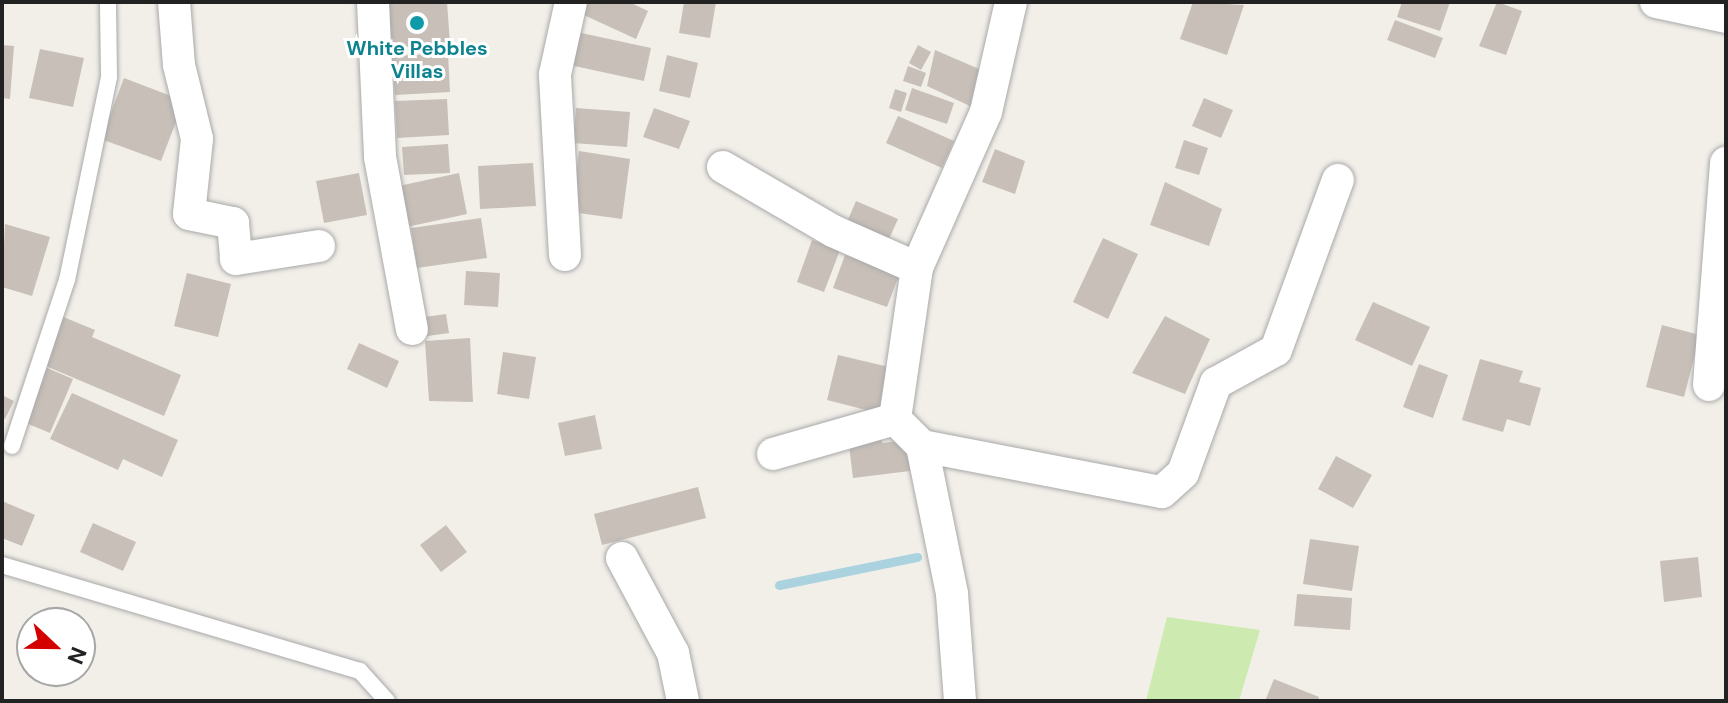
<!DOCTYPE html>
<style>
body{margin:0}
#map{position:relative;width:1728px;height:703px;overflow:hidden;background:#f2efe9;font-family:"DM Sans",sans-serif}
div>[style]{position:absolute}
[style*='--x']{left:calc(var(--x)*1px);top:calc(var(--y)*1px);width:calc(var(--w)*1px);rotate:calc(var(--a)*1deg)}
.grass>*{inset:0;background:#cdebb0}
.stream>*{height:9px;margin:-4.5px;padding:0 4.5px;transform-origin:4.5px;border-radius:4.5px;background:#aad3df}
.building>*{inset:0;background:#c7bfb8}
.roads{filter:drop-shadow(0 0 2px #a9a9a9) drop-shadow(0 0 2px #a9a9a9)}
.service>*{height:16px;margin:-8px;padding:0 8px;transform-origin:8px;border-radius:8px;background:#fff}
.minor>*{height:32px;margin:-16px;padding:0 16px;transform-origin:16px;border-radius:16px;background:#fff}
.dots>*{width:22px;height:22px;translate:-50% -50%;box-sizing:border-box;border:4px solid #fff;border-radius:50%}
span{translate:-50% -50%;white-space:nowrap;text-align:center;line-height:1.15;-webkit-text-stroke:6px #fff;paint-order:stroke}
.culture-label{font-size:20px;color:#0d838f;font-weight:700}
.frame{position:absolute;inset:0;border:4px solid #222;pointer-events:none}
.north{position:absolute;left:16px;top:607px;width:80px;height:80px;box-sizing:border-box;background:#fff;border:2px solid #a7a7a7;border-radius:50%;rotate:112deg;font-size:22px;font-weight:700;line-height:32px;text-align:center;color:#222}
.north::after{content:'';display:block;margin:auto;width:28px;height:36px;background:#d40000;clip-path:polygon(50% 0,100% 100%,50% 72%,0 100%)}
</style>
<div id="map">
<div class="grass">
<i style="clip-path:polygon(1167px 617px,1260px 630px,1239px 701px,1146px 701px)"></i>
</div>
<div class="stream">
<i style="--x:779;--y:585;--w:141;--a:-11.5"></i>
</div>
<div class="building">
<i style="clip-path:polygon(385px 2px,447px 2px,450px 44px,387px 48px)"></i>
<i style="clip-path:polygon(577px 2px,629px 2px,648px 11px,636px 39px,573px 10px)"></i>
<i style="clip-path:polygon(684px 2px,716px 2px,710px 38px,679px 33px)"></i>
<i style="clip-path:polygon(1193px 2px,1244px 5px,1227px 55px,1180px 39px)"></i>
<i style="clip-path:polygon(1402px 2px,1450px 2px,1440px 31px,1397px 17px)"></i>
<i style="clip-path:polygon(1497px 2px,1522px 11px,1506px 55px,1479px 46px)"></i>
<i style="clip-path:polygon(1395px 20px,1443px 38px,1435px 58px,1387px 40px)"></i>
<i style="clip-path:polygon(572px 31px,651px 48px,644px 81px,565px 64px)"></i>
<i style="clip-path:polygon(2px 45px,14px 46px,10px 99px,2px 98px)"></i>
<i style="clip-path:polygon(918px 45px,931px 52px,921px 70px,909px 63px)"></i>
<i style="clip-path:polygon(40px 49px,84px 58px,73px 107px,29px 98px)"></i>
<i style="clip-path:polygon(935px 50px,979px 69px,970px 106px,927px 86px)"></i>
<i style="clip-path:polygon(448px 53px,450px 92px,395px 95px,392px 56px)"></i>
<i style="clip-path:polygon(667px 55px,698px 63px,690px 98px,659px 91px)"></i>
<i style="clip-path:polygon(908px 66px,926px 73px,921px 87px,903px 81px)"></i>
<i style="clip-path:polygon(124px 78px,184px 101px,161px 161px,101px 139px)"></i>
<i style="clip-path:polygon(912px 88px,954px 103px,947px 124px,905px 110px)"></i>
<i style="clip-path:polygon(895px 89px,907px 93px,901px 112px,889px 108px)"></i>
<i style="clip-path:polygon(1204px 98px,1233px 110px,1221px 138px,1192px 126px)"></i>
<i style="clip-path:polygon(447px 99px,449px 135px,397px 138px,395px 101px)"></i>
<i style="clip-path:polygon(576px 108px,630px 112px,627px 147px,573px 143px)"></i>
<i style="clip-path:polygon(654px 108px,690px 121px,679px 149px,643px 137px)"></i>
<i style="clip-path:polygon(898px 116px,954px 141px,942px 168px,886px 143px)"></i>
<i style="clip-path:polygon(1184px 140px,1208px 148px,1199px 175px,1175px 168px)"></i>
<i style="clip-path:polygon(448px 144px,450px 173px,404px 175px,402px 147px)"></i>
<i style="clip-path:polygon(995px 149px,1025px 161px,1015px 194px,982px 182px)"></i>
<i style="clip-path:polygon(579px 151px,630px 159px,622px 219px,571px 212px)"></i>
<i style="clip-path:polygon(533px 163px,536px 206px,480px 209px,478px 166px)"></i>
<i style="clip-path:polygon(359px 173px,367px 215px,324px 223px,316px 181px)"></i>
<i style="clip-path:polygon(459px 173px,467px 214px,402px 228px,394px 187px)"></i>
<i style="clip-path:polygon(1165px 182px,1222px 209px,1209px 246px,1150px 225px)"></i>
<i style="clip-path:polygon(856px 201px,898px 219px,885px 248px,844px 229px)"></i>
<i style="clip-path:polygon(481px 218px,487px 258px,417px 268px,411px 228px)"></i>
<i style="clip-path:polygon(5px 224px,50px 237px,32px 296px,2px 287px)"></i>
<i style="clip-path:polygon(1103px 238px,1138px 254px,1108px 319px,1073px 302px)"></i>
<i style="clip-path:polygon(812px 240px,840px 250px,824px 292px,797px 282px)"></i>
<i style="clip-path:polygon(845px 255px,899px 275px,887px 307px,833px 288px)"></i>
<i style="clip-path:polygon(466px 271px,500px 273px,498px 307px,464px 305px)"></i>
<i style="clip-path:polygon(187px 273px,231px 284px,218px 337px,174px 326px)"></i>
<i style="clip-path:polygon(1373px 302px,1430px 327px,1412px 366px,1355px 340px)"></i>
<i style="clip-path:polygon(446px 314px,449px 333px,421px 337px,418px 318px)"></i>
<i style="clip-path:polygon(61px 316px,95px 330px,92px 337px,181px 375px,164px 416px,41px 364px)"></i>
<i style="clip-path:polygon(1165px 316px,1210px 339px,1185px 394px,1132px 373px)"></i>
<i style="clip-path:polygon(1662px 325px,1700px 335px,1684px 397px,1646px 387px)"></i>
<i style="clip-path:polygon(470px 338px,473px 402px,429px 401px,425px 341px)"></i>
<i style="clip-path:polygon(359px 343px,399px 361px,387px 388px,347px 369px)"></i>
<i style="clip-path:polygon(503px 352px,536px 357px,529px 399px,497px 394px)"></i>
<i style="clip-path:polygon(838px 355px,889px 367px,878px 413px,827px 400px)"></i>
<i style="clip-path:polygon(1480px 359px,1523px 371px,1519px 382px,1541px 388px,1530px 426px,1507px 419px,1503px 432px,1462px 420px)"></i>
<i style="clip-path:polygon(1419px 364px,1448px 375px,1433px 418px,1403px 407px)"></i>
<i style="clip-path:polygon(45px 367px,73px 379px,50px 433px,21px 421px)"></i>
<i style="clip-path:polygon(72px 393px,178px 440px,162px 477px,123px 459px,118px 470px,50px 439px)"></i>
<i style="clip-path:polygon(2px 395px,14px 401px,5px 419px,2px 418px)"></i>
<i style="clip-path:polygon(595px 415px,602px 449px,565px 456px,558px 423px)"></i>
<i style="clip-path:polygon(881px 434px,882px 443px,906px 440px,910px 471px,853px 478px,848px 438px)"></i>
<i style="clip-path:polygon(1336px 456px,1372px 475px,1353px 508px,1318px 489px)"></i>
<i style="clip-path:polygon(698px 487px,706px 518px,602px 545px,594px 514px)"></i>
<i style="clip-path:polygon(2px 501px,35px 515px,22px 546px,2px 538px)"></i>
<i style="clip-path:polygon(93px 523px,136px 542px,123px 571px,80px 552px)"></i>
<i style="clip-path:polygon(446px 525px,467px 552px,441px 572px,420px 545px)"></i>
<i style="clip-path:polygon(1310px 539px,1359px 546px,1352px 591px,1303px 584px)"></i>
<i style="clip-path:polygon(1698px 557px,1702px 597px,1664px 602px,1660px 561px)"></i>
<i style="clip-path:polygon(1297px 594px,1352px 598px,1350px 630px,1294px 626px)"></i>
<i style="clip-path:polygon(1274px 679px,1319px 697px,1318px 701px,1265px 701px)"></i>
</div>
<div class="roads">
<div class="service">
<i style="--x:12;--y:446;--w:175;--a:-71.7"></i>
<i style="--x:67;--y:280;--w:207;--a:-78.3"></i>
<i style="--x:109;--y:77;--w:75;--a:-90.8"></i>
<i style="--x:2;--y:565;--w:373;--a:16.5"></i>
<i style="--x:360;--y:671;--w:40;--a:48"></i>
</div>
<div class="minor">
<i style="--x:174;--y:2;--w:63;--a:85.5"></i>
<i style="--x:179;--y:65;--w:76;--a:76.3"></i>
<i style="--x:197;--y:139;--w:75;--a:96.1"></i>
<i style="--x:189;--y:214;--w:45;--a:11.6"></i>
<i style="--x:233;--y:223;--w:36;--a:85"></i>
<i style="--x:236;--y:259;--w:84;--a:-8.9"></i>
<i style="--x:373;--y:2;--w:155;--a:87.4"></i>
<i style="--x:380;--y:157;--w:175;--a:79.5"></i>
<i style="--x:1011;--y:2;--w:113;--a:102.8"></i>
<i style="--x:986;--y:112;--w:171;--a:113.9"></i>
<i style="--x:917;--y:268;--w:153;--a:98.3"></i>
<i style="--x:895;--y:419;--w:38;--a:45"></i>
<i style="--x:922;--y:446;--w:244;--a:10.9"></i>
<i style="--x:1162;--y:492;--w:28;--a:-42"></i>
<i style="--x:1183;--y:473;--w:96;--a:-69.9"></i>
<i style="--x:1216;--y:383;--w:68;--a:-28.8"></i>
<i style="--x:1276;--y:350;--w:181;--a:-70"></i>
<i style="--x:1656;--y:2;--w:72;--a:12.1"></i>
<i style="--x:723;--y:167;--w:127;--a:30.2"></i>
<i style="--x:833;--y:231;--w:92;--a:23.8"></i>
<i style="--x:565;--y:255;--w:181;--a:-93.2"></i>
<i style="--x:555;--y:74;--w:74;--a:-77.5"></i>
<i style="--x:1709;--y:385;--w:223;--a:-85.6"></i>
<i style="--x:922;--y:446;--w:151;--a:78.5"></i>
<i style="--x:952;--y:594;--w:107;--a:85.7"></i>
<i style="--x:773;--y:454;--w:127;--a:-16"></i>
<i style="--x:622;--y:558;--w:108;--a:61.8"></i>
<i style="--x:673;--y:653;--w:49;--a:78.2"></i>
</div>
</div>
<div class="dots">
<i style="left:417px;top:23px;background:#0f9aa8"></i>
</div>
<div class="culture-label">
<span style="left:417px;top:60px">White Pebbles<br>Villas</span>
</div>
<div class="frame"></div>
<div class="north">N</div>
</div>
